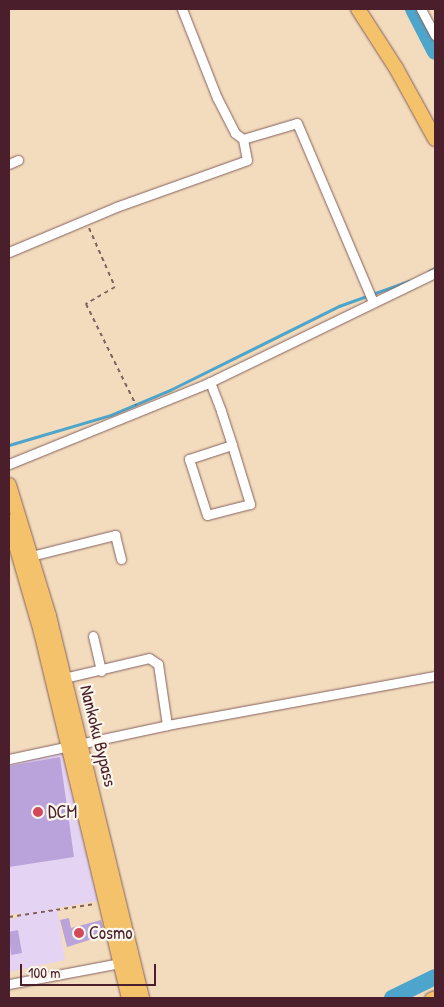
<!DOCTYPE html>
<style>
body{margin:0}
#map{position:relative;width:444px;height:1007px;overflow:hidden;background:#f3dbbd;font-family:"Patrick Hand",sans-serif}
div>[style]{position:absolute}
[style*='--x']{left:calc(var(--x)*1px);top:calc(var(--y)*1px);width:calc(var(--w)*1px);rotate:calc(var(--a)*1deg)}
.built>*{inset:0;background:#e4d3f2}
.stream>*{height:2.5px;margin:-1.25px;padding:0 1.25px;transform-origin:1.25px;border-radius:1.25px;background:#4ea5cb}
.river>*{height:16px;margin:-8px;padding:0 8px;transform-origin:8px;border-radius:8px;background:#4ea5cb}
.building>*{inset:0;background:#baa3db}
.path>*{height:2px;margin-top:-1px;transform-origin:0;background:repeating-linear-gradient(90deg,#85615e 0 4px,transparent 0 8px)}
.roads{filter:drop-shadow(0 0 1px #85615e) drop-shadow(0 0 1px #85615e)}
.minor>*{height:9px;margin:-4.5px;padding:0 4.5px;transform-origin:4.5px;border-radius:4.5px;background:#fff}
.major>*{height:11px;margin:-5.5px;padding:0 5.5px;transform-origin:5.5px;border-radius:5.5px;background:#f3c26a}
.highway>*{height:14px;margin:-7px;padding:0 7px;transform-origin:7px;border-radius:7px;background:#f3c26a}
.dots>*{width:14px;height:14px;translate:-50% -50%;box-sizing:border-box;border:2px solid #fbf7ec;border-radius:50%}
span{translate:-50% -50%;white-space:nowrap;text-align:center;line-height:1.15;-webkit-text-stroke:4.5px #fbf7ec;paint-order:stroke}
.street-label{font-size:18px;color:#4a1f2b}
.poi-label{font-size:18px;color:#4a1f2b}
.left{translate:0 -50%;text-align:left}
.frame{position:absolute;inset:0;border:10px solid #4a1f2b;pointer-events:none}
.scale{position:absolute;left:20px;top:964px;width:136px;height:22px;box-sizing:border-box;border:2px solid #4a1f2b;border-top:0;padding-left:6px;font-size:15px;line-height:18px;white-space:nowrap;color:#4a1f2b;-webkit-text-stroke:4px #fbf7ec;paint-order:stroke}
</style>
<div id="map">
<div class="built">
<i style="clip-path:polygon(62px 753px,98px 901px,57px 908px,65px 960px,9px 972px,9px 919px,21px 917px,20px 913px,9px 915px,9px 764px)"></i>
</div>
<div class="stream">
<i style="--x:429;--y:271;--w:7;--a:-27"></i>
<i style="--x:9;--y:445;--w:106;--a:-16.4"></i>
<i style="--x:111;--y:415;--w:64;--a:-23"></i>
<i style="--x:170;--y:390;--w:189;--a:-26.4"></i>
<i style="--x:339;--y:306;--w:74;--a:-19.7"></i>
</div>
<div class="river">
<i style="--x:413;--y:9;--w:48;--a:62.9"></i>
<i style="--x:392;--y:998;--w:48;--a:-26"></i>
</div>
<div class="building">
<i style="clip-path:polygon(60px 757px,74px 857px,9px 867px,9px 766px)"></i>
<i style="clip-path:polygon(69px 918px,71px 928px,101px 920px,105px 935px,67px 947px,60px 920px)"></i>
<i style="clip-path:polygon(18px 930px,22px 953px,11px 955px,9px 932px)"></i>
</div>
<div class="path">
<i style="--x:89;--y:228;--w:64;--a:66.2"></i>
<i style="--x:115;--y:287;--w:34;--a:150"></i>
<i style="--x:86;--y:304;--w:113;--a:63.7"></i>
<i style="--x:9;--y:917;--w:87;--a:-8.6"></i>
</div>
<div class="roads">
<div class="minor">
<i style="--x:421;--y:9;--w:30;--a:62"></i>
<i style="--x:243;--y:139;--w:56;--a:-16.5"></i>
<i style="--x:297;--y:123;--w:194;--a:67"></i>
<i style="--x:9;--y:164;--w:10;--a:-24"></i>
<i style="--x:9;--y:252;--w:116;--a:-22.8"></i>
<i style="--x:116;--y:207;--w:139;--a:-19.7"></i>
<i style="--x:247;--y:160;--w:21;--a:-101"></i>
<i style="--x:243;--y:139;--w:10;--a:-143"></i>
<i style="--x:235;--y:133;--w:39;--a:-117"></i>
<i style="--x:217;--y:98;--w:96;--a:-111.5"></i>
<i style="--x:210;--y:382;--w:31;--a:69"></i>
<i style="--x:221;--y:411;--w:36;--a:72"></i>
<i style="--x:232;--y:445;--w:62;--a:73"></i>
<i style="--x:250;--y:504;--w:44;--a:165.7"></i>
<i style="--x:207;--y:515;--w:59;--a:-107.8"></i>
<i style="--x:189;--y:459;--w:45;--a:-18"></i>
<i style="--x:9;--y:464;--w:213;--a:-22.1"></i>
<i style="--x:206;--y:384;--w:254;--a:-25.9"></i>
<i style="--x:31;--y:556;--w:87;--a:-14"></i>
<i style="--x:115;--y:535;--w:25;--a:76"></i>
<i style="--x:93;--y:636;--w:36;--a:77"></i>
<i style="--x:64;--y:678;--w:87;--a:-13.2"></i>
<i style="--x:149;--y:658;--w:11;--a:34"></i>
<i style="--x:158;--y:664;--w:62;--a:81.6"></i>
<i style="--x:9;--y:759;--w:162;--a:-12.1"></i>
<i style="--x:167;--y:725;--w:272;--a:-10.4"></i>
<i style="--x:9;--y:984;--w:118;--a:-10.7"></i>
</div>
<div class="major">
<i style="--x:430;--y:998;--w:5;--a:-22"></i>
</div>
<div class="highway">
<i style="--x:358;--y:9;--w:70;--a:57.2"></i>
<i style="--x:396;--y:68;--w:81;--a:61.2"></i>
<i style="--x:9;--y:485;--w:137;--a:73"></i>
<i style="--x:49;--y:616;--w:393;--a:76.3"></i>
<i style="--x:9;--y:521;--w:116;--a:73.9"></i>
<i style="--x:41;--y:632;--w:376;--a:76.5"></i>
</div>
</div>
<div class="dots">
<i style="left:38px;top:812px;background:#d1495b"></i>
<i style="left:79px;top:933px;background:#d1495b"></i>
</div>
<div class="street-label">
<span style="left:98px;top:736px;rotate:76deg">Nankoku Bypass</span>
</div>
<div class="poi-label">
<span class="left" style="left:48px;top:812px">DCM</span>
<span class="left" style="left:89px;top:933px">Cosmo</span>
</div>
<div class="frame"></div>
<div class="scale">100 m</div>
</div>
